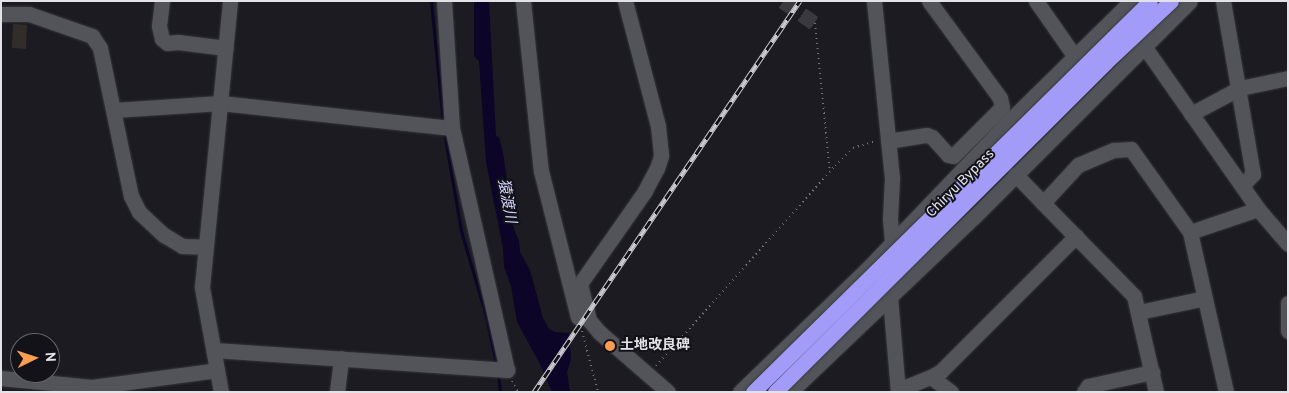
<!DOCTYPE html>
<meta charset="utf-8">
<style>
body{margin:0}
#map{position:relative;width:1289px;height:393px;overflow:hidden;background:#1b1b21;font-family:Overpass,"Noto Sans JP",sans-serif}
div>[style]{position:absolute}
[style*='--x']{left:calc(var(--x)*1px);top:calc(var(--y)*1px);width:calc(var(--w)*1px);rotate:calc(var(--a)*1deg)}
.water>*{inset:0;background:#0c0528}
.stream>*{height:3px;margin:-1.5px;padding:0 1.5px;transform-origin:1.5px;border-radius:1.5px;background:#0c0528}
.building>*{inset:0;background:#332d29}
.minor-tunnel>*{height:15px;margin-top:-7.5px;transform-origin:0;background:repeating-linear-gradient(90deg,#39393f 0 15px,transparent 0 23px)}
.path>*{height:2px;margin-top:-1px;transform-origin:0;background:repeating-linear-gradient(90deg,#727278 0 1px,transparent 0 5px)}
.roads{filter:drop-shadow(0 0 1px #36363b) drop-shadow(0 0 1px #36363b)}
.minor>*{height:15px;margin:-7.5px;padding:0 7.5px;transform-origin:7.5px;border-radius:7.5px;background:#53535a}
.rail>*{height:5px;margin-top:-2.5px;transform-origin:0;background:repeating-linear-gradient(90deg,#121218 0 9px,#cacacf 0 18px);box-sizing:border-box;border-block:1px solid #cacacf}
.bridges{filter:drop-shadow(0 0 1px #36363b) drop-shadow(0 0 1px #36363b)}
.highway-bridge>*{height:15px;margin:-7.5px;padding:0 7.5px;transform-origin:7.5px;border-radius:7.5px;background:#a29bf7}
.dots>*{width:14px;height:14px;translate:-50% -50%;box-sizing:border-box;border:2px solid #121218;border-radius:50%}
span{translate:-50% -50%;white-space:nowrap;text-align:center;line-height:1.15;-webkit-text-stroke:4px #121218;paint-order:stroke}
.street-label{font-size:14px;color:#e2e2e7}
.poi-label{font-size:14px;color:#e2e2e7;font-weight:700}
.left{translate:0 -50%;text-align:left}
.water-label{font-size:15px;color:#d3d2fd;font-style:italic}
.frame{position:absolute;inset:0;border:2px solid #e2e2e7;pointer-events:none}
.north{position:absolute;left:10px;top:333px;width:50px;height:50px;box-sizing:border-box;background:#121218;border:1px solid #65656b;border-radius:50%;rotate:86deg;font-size:14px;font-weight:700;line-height:20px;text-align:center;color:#e2e2e7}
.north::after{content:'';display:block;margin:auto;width:18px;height:22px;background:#fb9e51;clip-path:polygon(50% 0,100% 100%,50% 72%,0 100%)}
</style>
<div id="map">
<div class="water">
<i style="clip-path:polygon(474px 1px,489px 1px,496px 136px,499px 137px,503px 153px,514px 229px,519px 241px,520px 252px,530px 270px,543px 318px,549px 329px,555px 332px,569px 333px,571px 359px,567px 372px,570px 392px,552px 392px,540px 364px,517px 322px,511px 286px,504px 267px,503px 248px,486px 162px,479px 61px,474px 56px)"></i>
</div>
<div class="stream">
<i style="--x:431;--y:1;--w:123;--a:84.4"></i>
<i style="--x:444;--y:131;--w:101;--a:80.4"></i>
<i style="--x:461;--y:231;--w:89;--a:73.6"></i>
<i style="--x:486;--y:316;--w:49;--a:78.2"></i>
<i style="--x:498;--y:375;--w:17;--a:83"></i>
</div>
<div class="building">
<i style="clip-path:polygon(13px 24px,27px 25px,26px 49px,12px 48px)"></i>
</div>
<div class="minor-tunnel">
<i style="--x:783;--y:1;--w:39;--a:35"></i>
</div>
<div class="path">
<i style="--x:815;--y:23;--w:150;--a:84.3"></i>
<i style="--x:582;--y:331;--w:63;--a:75.3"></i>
<i style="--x:656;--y:366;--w:268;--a:-48.2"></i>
<i style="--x:835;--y:166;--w:25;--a:-45"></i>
<i style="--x:853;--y:148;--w:24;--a:-17"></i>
<i style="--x:512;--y:381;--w:13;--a:61"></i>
</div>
<div class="roads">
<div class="minor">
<i style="--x:162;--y:1;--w:25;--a:97"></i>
<i style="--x:159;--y:26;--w:13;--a:77"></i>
<i style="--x:162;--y:39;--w:6;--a:39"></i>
<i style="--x:167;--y:43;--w:11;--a:-5"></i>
<i style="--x:178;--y:42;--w:48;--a:7.1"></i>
<i style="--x:523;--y:1;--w:171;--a:84"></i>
<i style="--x:541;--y:171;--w:151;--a:75.8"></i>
<i style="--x:625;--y:1;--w:129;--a:75.2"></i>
<i style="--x:658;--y:126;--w:30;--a:84"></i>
<i style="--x:661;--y:156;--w:13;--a:108"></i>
<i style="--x:657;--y:168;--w:26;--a:118"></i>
<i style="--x:645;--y:191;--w:113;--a:125"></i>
<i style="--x:580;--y:284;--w:37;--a:76"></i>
<i style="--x:589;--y:320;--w:16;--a:50"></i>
<i style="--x:599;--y:332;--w:91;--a:41"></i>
<i style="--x:874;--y:1;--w:178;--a:84.2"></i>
<i style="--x:892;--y:178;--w:41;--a:92.8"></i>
<i style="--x:890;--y:219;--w:24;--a:85"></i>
<i style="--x:892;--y:243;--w:6;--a:59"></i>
<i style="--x:1036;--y:1;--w:68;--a:55.1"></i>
<i style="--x:1223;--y:1;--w:176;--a:80.2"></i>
<i style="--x:1253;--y:174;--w:16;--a:133"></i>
<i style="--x:1;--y:14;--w:28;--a:0"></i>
<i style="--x:29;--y:14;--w:67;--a:19.2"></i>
<i style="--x:92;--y:36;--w:14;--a:56"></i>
<i style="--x:100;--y:48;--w:151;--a:78.2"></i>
<i style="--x:131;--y:196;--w:18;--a:63"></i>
<i style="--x:139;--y:212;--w:34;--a:43"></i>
<i style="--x:164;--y:235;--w:21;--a:31"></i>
<i style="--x:182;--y:246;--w:23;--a:2"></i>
<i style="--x:1139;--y:39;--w:208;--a:55"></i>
<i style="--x:1258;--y:209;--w:46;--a:49.4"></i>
<i style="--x:114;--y:110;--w:107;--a:-3.7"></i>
<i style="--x:221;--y:103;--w:232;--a:6.2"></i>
<i style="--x:1191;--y:114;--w:55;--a:-28"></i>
<i style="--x:1240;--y:88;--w:49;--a:-11.8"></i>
<i style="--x:888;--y:141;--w:39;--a:-9"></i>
<i style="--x:927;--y:135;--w:5;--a:22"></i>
<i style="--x:932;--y:137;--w:24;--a:48"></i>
<i style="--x:948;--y:155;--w:5;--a:11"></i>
<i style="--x:953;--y:156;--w:69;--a:-45"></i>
<i style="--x:1002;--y:107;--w:9;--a:-103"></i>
<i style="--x:1000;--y:98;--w:120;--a:-126.2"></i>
<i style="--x:1015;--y:174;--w:40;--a:46"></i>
<i style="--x:1043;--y:203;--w:52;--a:-47.4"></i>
<i style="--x:1078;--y:165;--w:39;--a:-23"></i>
<i style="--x:1114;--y:150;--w:17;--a:-3"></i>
<i style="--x:1131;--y:149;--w:102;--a:54.6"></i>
<i style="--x:1190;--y:232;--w:164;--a:77.3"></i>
<i style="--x:1043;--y:203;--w:130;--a:45.6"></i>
<i style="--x:1134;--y:296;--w:98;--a:77.1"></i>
<i style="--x:1190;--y:232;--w:72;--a:-18.7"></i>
<i style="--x:887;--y:292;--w:6;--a:59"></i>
<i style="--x:890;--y:297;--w:95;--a:85.2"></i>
<i style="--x:1288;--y:303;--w:28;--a:90"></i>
<i style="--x:1139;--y:312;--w:67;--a:-12"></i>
<i style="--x:214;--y:350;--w:294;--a:3.9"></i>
<i style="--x:507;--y:370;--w:248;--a:-102.8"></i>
<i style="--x:452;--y:128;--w:127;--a:-93.6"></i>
<i style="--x:931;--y:377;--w:12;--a:-31"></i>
<i style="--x:941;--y:371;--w:191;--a:-45"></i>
<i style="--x:1;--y:378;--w:91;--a:5.6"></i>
<i style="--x:92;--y:387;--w:126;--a:-7.7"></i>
<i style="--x:898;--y:390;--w:35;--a:-22"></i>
<i style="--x:931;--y:377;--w:25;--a:37"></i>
<i style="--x:221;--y:392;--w:107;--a:-100.3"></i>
<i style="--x:202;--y:287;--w:287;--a:-84.4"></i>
<i style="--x:337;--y:392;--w:34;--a:-83"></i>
<i style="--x:740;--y:392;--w:181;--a:-44.1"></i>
<i style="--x:870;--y:266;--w:195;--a:-46.2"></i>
<i style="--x:1005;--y:125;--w:177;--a:-44.5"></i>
<i style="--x:790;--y:392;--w:254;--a:-43.6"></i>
<i style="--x:974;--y:217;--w:305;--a:-45"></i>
<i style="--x:1084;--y:392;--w:7;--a:-56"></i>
<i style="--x:1088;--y:386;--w:66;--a:-12.3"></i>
</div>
</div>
<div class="rail">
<i style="--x:534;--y:392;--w:473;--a:-55.8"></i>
</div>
<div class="bridges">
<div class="highway-bridge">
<i style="--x:753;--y:392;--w:557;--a:-44.56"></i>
<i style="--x:775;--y:392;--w:467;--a:-44.9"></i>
<i style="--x:1106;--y:62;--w:89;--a:-43.2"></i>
</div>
</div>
<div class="dots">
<i style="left:610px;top:346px;background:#fb9e51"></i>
</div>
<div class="street-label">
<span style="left:961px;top:184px;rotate:-45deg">Chiryu Bypass</span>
</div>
<div class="poi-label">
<span class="left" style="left:620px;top:346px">土地改良碑</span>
</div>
<div class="water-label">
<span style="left:506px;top:201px;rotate:80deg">猿渡川</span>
</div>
<div class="frame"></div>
<div class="north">N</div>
</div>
